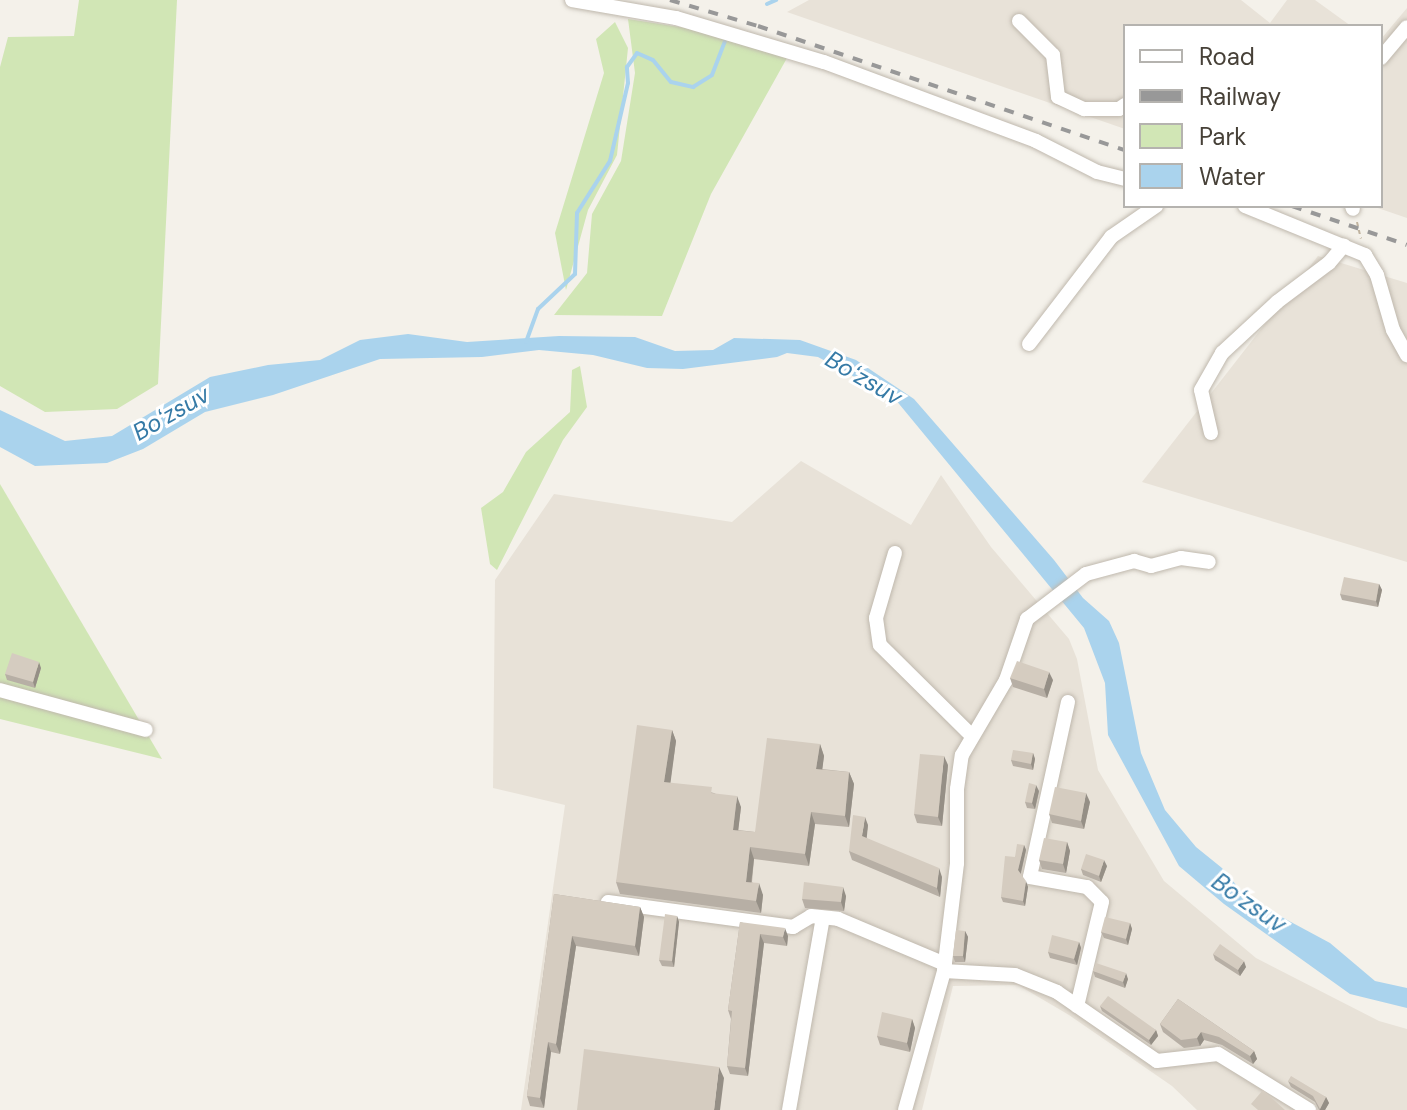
<!DOCTYPE html>
<meta charset="utf-8">
<style>
body{margin:0}
#map{position:relative;width:1407px;height:1110px;overflow:hidden;background:#f4f1ea;font-family:"DM Sans",sans-serif}
div>[style]{position:absolute}
[style*='--x']{left:calc(var(--x)*1px);top:calc(var(--y)*1px);width:calc(var(--w)*1px);rotate:calc(var(--a)*1deg)}
.residential>*{inset:0;background:#e8e2d8}
.green>*{inset:0;background:#d1e6b5}
.water>*{inset:0;background:#aad3ed}
.stream>*{height:4px;margin:-2px;padding:0 2px;transform-origin:2px;border-radius:2px;background:#aad3ed}
.path>*{height:2px;margin-top:-1px;transform-origin:0;background:repeating-linear-gradient(90deg,#c0b39f 0 4px,transparent 0 8px)}
.roads{filter:drop-shadow(0 0 2px #bfb8ad) drop-shadow(0 0 2px #bfb8ad)}
.minor>*{height:14px;margin:-7px;padding:0 7px;transform-origin:7px;border-radius:7px;background:#fff}
.rail>*{height:4px;margin-top:-2px;transform-origin:0;background:repeating-linear-gradient(90deg,#989898 0 10px,transparent 0 20px)}
.wall>*{inset:0;background:#b7afa5}
.shaded-wall>*{inset:0;background:#958f86}
.building>*{inset:0;background:#d5ccc0}
span{translate:-50% -50%;white-space:nowrap;text-align:center;line-height:1.15;-webkit-text-stroke:6px #fff;paint-order:stroke}
.water-label{font-size:24px;color:#357aa6;font-style:italic}
.legend{position:absolute;left:1123px;top:24px;width:260px;height:184px;box-sizing:border-box;background:#fff;border:2px solid #b5b3af;margin:0;padding:10px 14px;list-style:none;font-size:24px;color:#474138}
.legend li{display:flex;align-items:center;gap:16px;height:40px}
.legend b{width:40px;border:2px solid #b5b3af}
</style>
<div id="map">
<div class="residential">
<i style="clip-path:polygon(809px 0,1241px 0,1270px 23px,1287px 0,1315px 0,1351px 26px,1125px 26px,1125px 129px,787px 12px)"></i>
<i style="clip-path:polygon(1407px 8px,1407px 218px,1372px 206px,1381px 206px,1381px 39px)"></i>
<i style="clip-path:polygon(1318px 256px,1407px 283px,1407px 562px,1142px 482px)"></i>
<i style="clip-path:polygon(801px 461px,911px 525px,941px 475px,991px 547px,1069px 639px,1077px 659px,1098px 770px,1164px 881px,1256px 958px,1379px 1021px,1407px 1029px,1407px 1110px,1197px 1110px,1172px 1086px,1069px 1015px,1018px 985px,953px 986px,922px 1110px,521px 1110px,565px 805px,493px 788px,495px 580px,554px 494px,732px 522px)"></i>
</div>
<div class="green">
<i style="clip-path:polygon(79px 0,177px 0,158px 384px,117px 409px,45px 412px,0 386px,0 67px,8px 37px,74px 36px)"></i>
<i style="clip-path:polygon(628px 19px,686px 28px,787px 58px,711px 194px,662px 316px,554px 315px,587px 273px,592px 214px,621px 161px,635px 73px)"></i>
<i style="clip-path:polygon(615px 22px,628px 48px,617px 155px,588px 210px,566px 290px,555px 233px,604px 73px,596px 39px)"></i>
<i style="clip-path:polygon(580px 366px,587px 407px,563px 440px,497px 570px,490px 564px,481px 508px,503px 492px,526px 452px,570px 412px,572px 370px)"></i>
<i style="clip-path:polygon(0 484px,162px 759px,0 719px)"></i>
</div>
<div class="water">
<i style="clip-path:polygon(408px 334px,467px 342px,559px 336px,635px 337px,675px 351px,713px 350px,734px 338px,800px 340px,856px 360px,914px 399px,1054px 560px,1083px 598px,1109px 621px,1119px 643px,1141px 753px,1165px 810px,1196px 847px,1222px 868px,1248px 899px,1330px 943px,1375px 981px,1407px 988px,1407px 1008px,1350px 994px,1224px 904px,1179px 866px,1108px 735px,1105px 683px,1084px 628px,895px 399px,818px 357px,787px 353px,777px 357px,683px 369px,647px 368px,593px 355px,539px 350px,482px 357px,380px 359px,273px 395px,205px 412px,143px 449px,107px 463px,35px 466px,0 447px,0 410px,65px 441px,112px 436px,210px 377px,268px 365px,320px 360px,360px 340px)"></i>
</div>
<div class="stream">
<i style="--x:767;--y:4;--w:10;--a:-24"></i>
<i style="--x:526;--y:342;--w:35;--a:-70"></i>
<i style="--x:538;--y:309;--w:51;--a:-43.4"></i>
<i style="--x:575;--y:274;--w:61;--a:-88.1"></i>
<i style="--x:577;--y:213;--w:62;--a:-57.6"></i>
<i style="--x:610;--y:161;--w:80;--a:-77"></i>
<i style="--x:628;--y:83;--w:16;--a:-94"></i>
<i style="--x:627;--y:67;--w:17;--a:-54"></i>
<i style="--x:637;--y:53;--w:17;--a:24"></i>
<i style="--x:653;--y:60;--w:28;--a:51"></i>
<i style="--x:671;--y:82;--w:23;--a:13"></i>
<i style="--x:693;--y:87;--w:22;--a:-32"></i>
<i style="--x:712;--y:75;--w:36;--a:-69"></i>
</div>
<div class="path">
<i style="--x:1357;--y:222;--w:17;--a:77"></i>
</div>
<div class="roads">
<div class="minor">
<i style="--x:572;--y:0;--w:106;--a:9.8"></i>
<i style="--x:676;--y:18;--w:154;--a:16.6"></i>
<i style="--x:824;--y:62;--w:226;--a:20.4"></i>
<i style="--x:1036;--y:141;--w:68;--a:26.9"></i>
<i style="--x:1097;--y:172;--w:29;--a:14"></i>
<i style="--x:1019;--y:21;--w:48;--a:45"></i>
<i style="--x:1053;--y:55;--w:42;--a:83.2"></i>
<i style="--x:1058;--y:97;--w:29;--a:25"></i>
<i style="--x:1084;--y:109;--w:35;--a:0"></i>
<i style="--x:1119;--y:109;--w:7;--a:-34"></i>
<i style="--x:1381;--y:58;--w:40;--a:-50"></i>
<i style="--x:1245;--y:206;--w:130;--a:22.2"></i>
<i style="--x:1365;--y:255;--w:23;--a:59"></i>
<i style="--x:1377;--y:275;--w:57;--a:73.8"></i>
<i style="--x:1393;--y:330;--w:29;--a:61"></i>
<i style="--x:1352;--y:206;--w:3;--a:72"></i>
<i style="--x:1029;--y:344;--w:135;--a:-52.5"></i>
<i style="--x:1111;--y:237;--w:55;--a:-34.6"></i>
<i style="--x:1211;--y:433;--w:44;--a:-103.1"></i>
<i style="--x:1201;--y:390;--w:43;--a:-60.4"></i>
<i style="--x:1222;--y:353;--w:75;--a:-42.8"></i>
<i style="--x:1277;--y:302;--w:65;--a:-36.9"></i>
<i style="--x:1329;--y:263;--w:23;--a:-50"></i>
<i style="--x:895;--y:553;--w:68;--a:106.3"></i>
<i style="--x:876;--y:618;--w:27;--a:82"></i>
<i style="--x:880;--y:645;--w:128;--a:44.7"></i>
<i style="--x:0;--y:690;--w:151;--a:15.3"></i>
<i style="--x:1068;--y:702;--w:179;--a:102.3"></i>
<i style="--x:1030;--y:877;--w:58;--a:10"></i>
<i style="--x:1087;--y:887;--w:21;--a:45"></i>
<i style="--x:1102;--y:902;--w:107;--a:103.5"></i>
<i style="--x:608;--y:902;--w:187;--a:7.7"></i>
<i style="--x:793;--y:927;--w:21;--a:-31"></i>
<i style="--x:811;--y:916;--w:27;--a:6"></i>
<i style="--x:838;--y:919;--w:116;--a:22.8"></i>
<i style="--x:944;--y:971;--w:71;--a:3.2"></i>
<i style="--x:1015;--y:975;--w:45;--a:22"></i>
<i style="--x:1057;--y:992;--w:121;--a:34.6"></i>
<i style="--x:1157;--y:1061;--w:61;--a:-6.5"></i>
<i style="--x:1218;--y:1054;--w:107;--a:31.6"></i>
<i style="--x:789;--y:1110;--w:195;--a:-80"></i>
<i style="--x:905;--y:1110;--w:144;--a:-74.3"></i>
<i style="--x:944;--y:971;--w:109;--a:-83.1"></i>
<i style="--x:957;--y:863;--w:74;--a:-90"></i>
<i style="--x:957;--y:789;--w:34;--a:-82"></i>
<i style="--x:962;--y:755;--w:87;--a:-59.6"></i>
<i style="--x:1006;--y:680;--w:65;--a:-71"></i>
<i style="--x:1027;--y:619;--w:74;--a:-37.3"></i>
<i style="--x:1086;--y:574;--w:50;--a:-15.2"></i>
<i style="--x:1134;--y:561;--w:18;--a:16"></i>
<i style="--x:1151;--y:566;--w:31;--a:-15"></i>
<i style="--x:1181;--y:558;--w:28;--a:8"></i>
</div>
</div>
<div class="rail">
<i style="--x:670;--y:0;--w:92;--a:16.5"></i>
<i style="--x:758;--y:26;--w:387;--a:18.7"></i>
<i style="--x:1292;--y:206;--w:121;--a:18.7"></i>
</div>
<div class="wall">
<i style="clip-path:polygon(1379px 584px,1382px 590px,1378px 607px,1342px 600px,1340px 594px)"></i>
<i style="clip-path:polygon(41px 668px,35px 688px,7px 680px,5px 674px)"></i>
<i style="clip-path:polygon(1010px 678px,1053px 680px,1047px 698px,1013px 687px)"></i>
<i style="clip-path:polygon(672px 730px,676px 741px,670px 783px,714px 793px,741px 807px,738px 830px,755px 832px,820px 744px,824px 756px,822px 769px,849px 772px,854px 784px,849px 827px,815px 824px,809px 866px,754px 859px,752px 882px,763px 895px,761px 913px,620px 894px,616px 882px)"></i>
<i style="clip-path:polygon(1033px 753px,1035px 759px,1033px 770px,1013px 766px,1011px 760px)"></i>
<i style="clip-path:polygon(948px 765px,942px 826px,917px 823px,914px 814px)"></i>
<i style="clip-path:polygon(1039px 791px,1035px 809px,1027px 808px,1025px 802px)"></i>
<i style="clip-path:polygon(1090px 802px,1084px 829px,1052px 823px,1049px 814px)"></i>
<i style="clip-path:polygon(868px 825px,866px 838px,942px 877px,940px 897px,852px 860px,849px 851px)"></i>
<i style="clip-path:polygon(1067px 842px,1070px 851px,1066px 873px,1042px 869px,1039px 860px)"></i>
<i style="clip-path:polygon(1024px 845px,1026px 850px,1021px 874px,1028px 887px,1025px 906px,1003px 902px,1001px 897px,1015px 857px)"></i>
<i style="clip-path:polygon(1107px 866px,1101px 882px,1083px 875px,1081px 869px)"></i>
<i style="clip-path:polygon(554px 894px,640px 907px,644px 917px,639px 956px,576px 946px,560px 1054px,551px 1052px,544px 1108px,530px 1106px,527px 1096px)"></i>
<i style="clip-path:polygon(846px 896px,844px 911px,805px 908px,802px 899px)"></i>
<i style="clip-path:polygon(677px 916px,679px 922px,674px 967px,662px 966px,659px 960px)"></i>
<i style="clip-path:polygon(740px 922px,788px 936px,787px 946px,764px 943px,748px 1076px,730px 1074px,727px 1066px,731px 1019px,728px 1010px)"></i>
<i style="clip-path:polygon(1130px 923px,1132px 929px,1128px 945px,1104px 938px,1101px 932px)"></i>
<i style="clip-path:polygon(965px 931px,968px 937px,965px 962px,955px 962px,953px 956px)"></i>
<i style="clip-path:polygon(1079px 942px,1081px 948px,1077px 965px,1050px 958px,1048px 952px)"></i>
<i style="clip-path:polygon(1213px 954px,1246px 967px,1240px 976px,1215px 960px)"></i>
<i style="clip-path:polygon(1093px 971px,1128px 979px,1125px 988px,1095px 977px)"></i>
<i style="clip-path:polygon(1178px 999px,1254px 1051px,1257px 1059px,1253px 1064px,1222px 1045px,1204px 1040px,1200px 1046px,1184px 1048px,1163px 1032px,1160px 1024px)"></i>
<i style="clip-path:polygon(1100px 1006px,1156px 1030px,1158px 1036px,1151px 1045px,1102px 1011px)"></i>
<i style="clip-path:polygon(912px 1019px,915px 1028px,910px 1052px,880px 1045px,877px 1036px)"></i>
<i style="clip-path:polygon(1288px 1081px,1326px 1097px,1329px 1103px,1325px 1110px,1319px 1110px,1315px 1102px,1291px 1087px)"></i>
</div>
<div class="shaded-wall">
<i style="clip-path:polygon(1379px 584px,1382px 590px,1378px 607px,1376px 601px)"></i>
<i style="clip-path:polygon(39px 662px,41px 668px,35px 688px,33px 682px)"></i>
<i style="clip-path:polygon(1049px 672px,1053px 680px,1047px 698px,1044px 689px)"></i>
<i style="clip-path:polygon(672px 730px,676px 741px,669px 794px,664px 782px)"></i>
<i style="clip-path:polygon(820px 744px,824px 756px,821px 780px,816px 769px)"></i>
<i style="clip-path:polygon(1033px 753px,1035px 759px,1033px 770px,1031px 764px)"></i>
<i style="clip-path:polygon(944px 756px,948px 765px,942px 826px,938px 817px)"></i>
<i style="clip-path:polygon(849px 772px,854px 784px,849px 827px,845px 816px)"></i>
<i style="clip-path:polygon(1036px 785px,1039px 791px,1035px 809px,1032px 803px)"></i>
<i style="clip-path:polygon(1086px 793px,1090px 802px,1084px 829px,1081px 821px)"></i>
<i style="clip-path:polygon(737px 796px,741px 807px,737px 841px,733px 830px)"></i>
<i style="clip-path:polygon(811px 812px,815px 824px,809px 866px,805px 854px)"></i>
<i style="clip-path:polygon(865px 817px,868px 825px,866px 845px,862px 836px)"></i>
<i style="clip-path:polygon(1067px 842px,1070px 851px,1066px 873px,1063px 864px)"></i>
<i style="clip-path:polygon(1024px 845px,1026px 850px,1020px 876px,1018px 870px)"></i>
<i style="clip-path:polygon(750px 847px,754px 859px,750px 893px,746px 882px)"></i>
<i style="clip-path:polygon(1104px 860px,1107px 866px,1101px 882px,1099px 876px)"></i>
<i style="clip-path:polygon(939px 868px,942px 877px,940px 897px,937px 888px)"></i>
<i style="clip-path:polygon(1026px 881px,1028px 887px,1025px 906px,1023px 901px)"></i>
<i style="clip-path:polygon(759px 883px,763px 895px,761px 913px,756px 901px)"></i>
<i style="clip-path:polygon(843px 887px,846px 896px,844px 911px,841px 902px)"></i>
<i style="clip-path:polygon(640px 907px,644px 917px,639px 956px,635px 946px)"></i>
<i style="clip-path:polygon(677px 916px,679px 922px,674px 967px,672px 961px)"></i>
<i style="clip-path:polygon(1130px 923px,1132px 929px,1128px 945px,1126px 939px)"></i>
<i style="clip-path:polygon(785px 928px,788px 936px,787px 946px,783px 937px)"></i>
<i style="clip-path:polygon(965px 931px,968px 937px,965px 962px,963px 956px)"></i>
<i style="clip-path:polygon(760px 934px,764px 943px,748px 1076px,745px 1068px)"></i>
<i style="clip-path:polygon(572px 936px,576px 946px,560px 1054px,556px 1044px)"></i>
<i style="clip-path:polygon(1079px 942px,1081px 948px,1077px 965px,1074px 959px)"></i>
<i style="clip-path:polygon(1244px 961px,1246px 967px,1240px 976px,1238px 970px)"></i>
<i style="clip-path:polygon(1126px 973px,1128px 979px,1125px 988px,1123px 982px)"></i>
<i style="clip-path:polygon(912px 1019px,915px 1028px,910px 1052px,907px 1043px)"></i>
<i style="clip-path:polygon(1156px 1030px,1158px 1036px,1151px 1045px,1149px 1040px)"></i>
<i style="clip-path:polygon(1201px 1032px,1204px 1040px,1200px 1046px,1197px 1038px)"></i>
<i style="clip-path:polygon(548px 1042px,551px 1052px,544px 1108px,540px 1098px)"></i>
<i style="clip-path:polygon(1254px 1051px,1257px 1059px,1253px 1064px,1250px 1056px)"></i>
<i style="clip-path:polygon(719px 1067px,724px 1078px,720px 1110px,714px 1110px)"></i>
<i style="clip-path:polygon(1326px 1097px,1329px 1103px,1325px 1110px,1320px 1110px,1320px 1109px)"></i>
</div>
<div class="building">
<i style="clip-path:polygon(1344px 577px,1379px 584px,1376px 601px,1340px 594px)"></i>
<i style="clip-path:polygon(12px 653px,39px 662px,33px 682px,5px 674px)"></i>
<i style="clip-path:polygon(1017px 661px,1049px 672px,1044px 689px,1010px 678px)"></i>
<i style="clip-path:polygon(637px 725px,672px 730px,664px 782px,712px 787px,711px 793px,737px 796px,733px 830px,755px 832px,767px 738px,820px 744px,816px 769px,849px 772px,845px 816px,811px 812px,805px 854px,750px 847px,746px 882px,759px 883px,756px 901px,616px 882px)"></i>
<i style="clip-path:polygon(1013px 750px,1033px 753px,1031px 764px,1011px 760px)"></i>
<i style="clip-path:polygon(920px 754px,944px 756px,938px 817px,914px 814px)"></i>
<i style="clip-path:polygon(1029px 783px,1036px 785px,1032px 803px,1025px 802px)"></i>
<i style="clip-path:polygon(1055px 787px,1086px 793px,1081px 821px,1049px 814px)"></i>
<i style="clip-path:polygon(853px 815px,865px 817px,862px 836px,939px 868px,937px 888px,849px 851px)"></i>
<i style="clip-path:polygon(1044px 838px,1067px 842px,1063px 864px,1039px 860px)"></i>
<i style="clip-path:polygon(1017px 844px,1024px 845px,1018px 870px,1026px 881px,1023px 901px,1001px 897px,1005px 856px,1015px 857px)"></i>
<i style="clip-path:polygon(1086px 854px,1104px 860px,1099px 876px,1081px 869px)"></i>
<i style="clip-path:polygon(804px 882px,843px 887px,841px 902px,802px 899px)"></i>
<i style="clip-path:polygon(554px 894px,640px 907px,635px 946px,572px 936px,556px 1044px,548px 1042px,540px 1098px,527px 1096px)"></i>
<i style="clip-path:polygon(665px 914px,677px 916px,672px 961px,659px 960px)"></i>
<i style="clip-path:polygon(1105px 917px,1130px 923px,1126px 939px,1101px 932px)"></i>
<i style="clip-path:polygon(740px 922px,785px 928px,783px 937px,760px 934px,745px 1068px,727px 1066px,732px 1011px,728px 1010px)"></i>
<i style="clip-path:polygon(956px 930px,965px 931px,963px 956px,953px 956px)"></i>
<i style="clip-path:polygon(1052px 935px,1079px 942px,1074px 959px,1048px 952px)"></i>
<i style="clip-path:polygon(1220px 944px,1244px 961px,1238px 970px,1213px 954px)"></i>
<i style="clip-path:polygon(1096px 963px,1126px 973px,1123px 982px,1093px 971px)"></i>
<i style="clip-path:polygon(1108px 996px,1156px 1030px,1149px 1040px,1100px 1006px)"></i>
<i style="clip-path:polygon(1178px 999px,1254px 1051px,1250px 1056px,1219px 1037px,1201px 1032px,1197px 1038px,1181px 1040px,1160px 1024px)"></i>
<i style="clip-path:polygon(882px 1012px,912px 1019px,907px 1043px,877px 1036px)"></i>
<i style="clip-path:polygon(584px 1049px,719px 1067px,714px 1110px,577px 1110px)"></i>
<i style="clip-path:polygon(1291px 1076px,1326px 1097px,1320px 1109px,1313px 1096px,1288px 1081px)"></i>
<i style="clip-path:polygon(1263px 1090px,1285px 1110px,1258px 1110px,1251px 1104px)"></i>
</div>
<div class="water-label">
<span style="left:864px;top:378px;rotate:30deg">Boʻzsuv</span>
<span style="left:171px;top:413px;rotate:-30deg">Boʻzsuv</span>
<span style="left:1249px;top:903px;rotate:35deg">Boʻzsuv</span>
</div>
<ul class="legend">
<li><b style="height:10px;background:#fff"></b>Road</li>
<li><b style="height:10px;background:#989898"></b>Railway</li>
<li><b style="height:22px;background:#d1e6b5"></b>Park</li>
<li><b style="height:22px;background:#aad3ed"></b>Water</li>
</ul>
</div>
